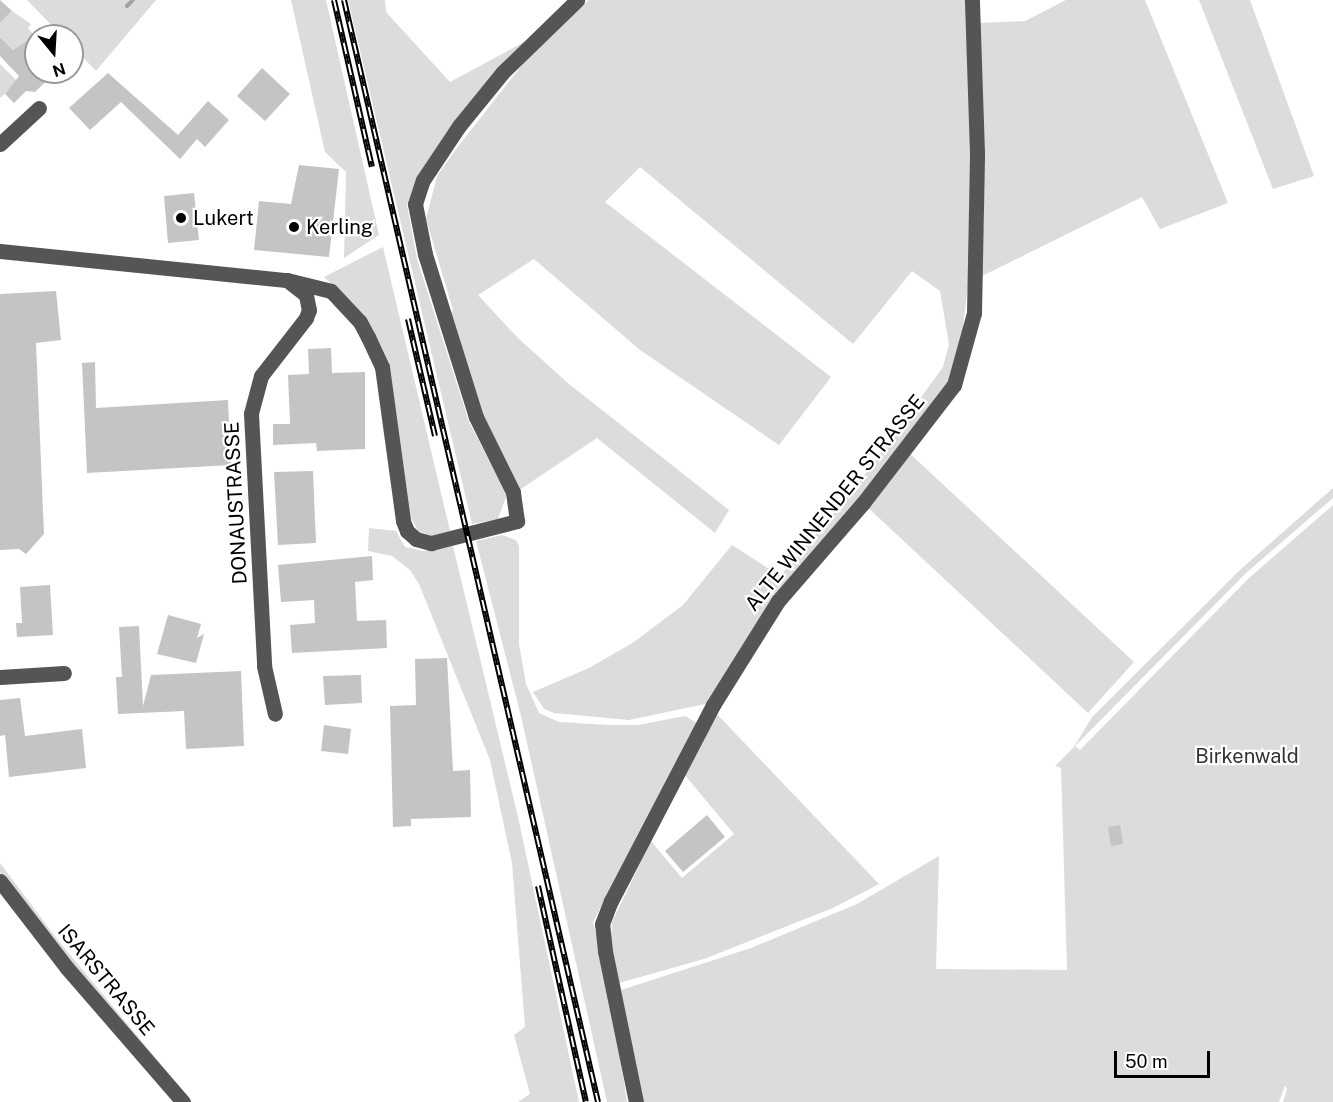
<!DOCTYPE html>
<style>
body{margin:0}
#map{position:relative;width:1333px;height:1102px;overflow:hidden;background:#fff;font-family:"Public Sans",sans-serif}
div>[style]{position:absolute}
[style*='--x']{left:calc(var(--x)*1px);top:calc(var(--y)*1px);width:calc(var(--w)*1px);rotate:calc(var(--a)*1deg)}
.green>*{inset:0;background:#dcdcdc}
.stream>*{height:4px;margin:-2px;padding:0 2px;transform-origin:2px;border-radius:2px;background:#a3a3a3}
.building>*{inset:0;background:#c4c4c4}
.minor>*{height:15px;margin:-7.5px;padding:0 7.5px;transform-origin:7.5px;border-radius:7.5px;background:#555}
.rail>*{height:6px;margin-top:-3px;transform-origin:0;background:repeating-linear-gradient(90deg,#fff 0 11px,#000 0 22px);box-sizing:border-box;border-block:2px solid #000}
.dots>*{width:16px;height:16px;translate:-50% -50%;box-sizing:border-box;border:3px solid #fff;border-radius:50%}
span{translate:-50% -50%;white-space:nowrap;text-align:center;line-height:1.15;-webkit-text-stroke:4.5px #fff;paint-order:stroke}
.poi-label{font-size:20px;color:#000}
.left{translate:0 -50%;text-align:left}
.street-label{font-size:20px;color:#000}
.park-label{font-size:20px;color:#333}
.north{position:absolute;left:24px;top:24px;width:60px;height:60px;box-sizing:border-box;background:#fff;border:2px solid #999;border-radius:50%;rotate:162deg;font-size:16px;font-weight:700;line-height:24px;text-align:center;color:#000}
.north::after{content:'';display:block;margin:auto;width:21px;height:27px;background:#000;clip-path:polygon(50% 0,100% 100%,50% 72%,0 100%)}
.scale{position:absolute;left:1114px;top:1051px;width:96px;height:27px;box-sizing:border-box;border:3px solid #000;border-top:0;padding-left:8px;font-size:18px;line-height:21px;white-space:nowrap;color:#000;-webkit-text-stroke:4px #fff;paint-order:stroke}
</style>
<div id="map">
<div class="green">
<i style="clip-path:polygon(27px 0,156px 0,96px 71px,72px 46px,72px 36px,62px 36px)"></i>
<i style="clip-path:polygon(291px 0,326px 0,379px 235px,344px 258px,346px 172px,325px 152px)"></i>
<i style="clip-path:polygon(348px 0,385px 0,386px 12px,450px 82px,526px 41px,415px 184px,407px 205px,417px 259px,469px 422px,507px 494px,498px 519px,472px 524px)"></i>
<i style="clip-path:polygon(589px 0,966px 0,972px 95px,970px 270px,962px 334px,950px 383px,710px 703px,629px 720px,554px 713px,544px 709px,533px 692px,589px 668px,634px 642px,683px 605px,732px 545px,780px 576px,855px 488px,943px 367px,949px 344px,940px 291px,912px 271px,853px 344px,640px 167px,605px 202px,831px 377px,779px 445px,640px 350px,534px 259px,478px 295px,518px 338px,569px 384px,729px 510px,715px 533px,597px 438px,518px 491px,484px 416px,449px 315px,453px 310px,426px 219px,437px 176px,456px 149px,540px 42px)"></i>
<i style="clip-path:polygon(1066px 0,1145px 0,1228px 203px,1160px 229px,1142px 197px,978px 278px,984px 220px,979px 23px,1025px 21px)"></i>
<i style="clip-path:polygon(1199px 0,1250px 0,1314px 176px,1273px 189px)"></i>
<i style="clip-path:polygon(12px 11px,31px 24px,28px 28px,35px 36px,13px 50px,0 37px,0 23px)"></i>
<i style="clip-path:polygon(0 64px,18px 82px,0 98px)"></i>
<i style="clip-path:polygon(383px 247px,450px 531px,432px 536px,418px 531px,406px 508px,388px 364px,350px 301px,324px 277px)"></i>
<i style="clip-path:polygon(906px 450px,1134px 662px,1088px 713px,863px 503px)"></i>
<i style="clip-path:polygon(1333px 488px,1333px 498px,1247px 572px,1075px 746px,1080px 750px,1248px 579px,1333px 505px,1333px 1102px,1283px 1102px,1287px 1089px,1285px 1086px,1279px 1102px,643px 1102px,621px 990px,751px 948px,857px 904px,939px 856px,936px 969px,1067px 970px,1061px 768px,1055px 766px,1074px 747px,1092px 717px,1242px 568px)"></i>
<i style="clip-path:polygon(369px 528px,396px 531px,405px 547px,423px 551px,453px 546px,518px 817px,579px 1102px,518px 1102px,530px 1094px,514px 1035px,525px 1027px,512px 863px,490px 760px,419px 584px,410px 570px,392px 556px,368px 551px)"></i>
<i style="clip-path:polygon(502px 535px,516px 540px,519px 546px,519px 644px,526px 684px,539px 713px,559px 722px,609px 725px,638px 725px,685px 716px,697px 723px,593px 922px,611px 994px,627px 1102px,607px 1102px,521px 716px,476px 541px)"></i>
<i style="clip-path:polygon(715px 712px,879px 884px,833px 908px,704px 959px,619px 983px,611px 948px,612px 922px,651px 841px,682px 878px,734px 834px,683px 773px)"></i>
<i style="clip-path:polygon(0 863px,57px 939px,192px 1102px,187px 1102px,139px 1045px,15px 892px,0 872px)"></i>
</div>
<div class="stream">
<i style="--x:127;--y:6;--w:8;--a:-45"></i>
</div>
<div class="building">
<i style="clip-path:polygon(0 0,12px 11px,0 23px)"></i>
<i style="clip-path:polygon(36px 35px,36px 72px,56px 72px,35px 92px,26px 91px,14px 103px,5px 94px,19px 76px,0 56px,0 37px,13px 50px)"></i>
<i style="clip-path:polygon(262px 68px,290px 94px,265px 121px,237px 96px)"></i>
<i style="clip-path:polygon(108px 73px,178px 135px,208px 101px,229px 120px,205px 147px,197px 139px,180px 159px,121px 102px,90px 130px,69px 108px)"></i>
<i style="clip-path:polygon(299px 165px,339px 169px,329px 257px,254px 250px,259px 201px,291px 204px)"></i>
<i style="clip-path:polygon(194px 193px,199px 240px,168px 243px,164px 196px)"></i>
<i style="clip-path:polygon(56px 291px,61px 340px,36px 343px,44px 534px,26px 554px,19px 549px,0 550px,0 294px)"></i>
<i style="clip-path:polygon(331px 348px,332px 373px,365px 372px,365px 449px,317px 451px,316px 443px,273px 445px,273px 424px,290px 424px,288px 375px,309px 374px,308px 349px)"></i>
<i style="clip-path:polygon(95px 362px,96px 408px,228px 400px,231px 465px,87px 473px,82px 363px)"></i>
<i style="clip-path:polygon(313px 471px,316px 543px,278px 545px,274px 472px)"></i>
<i style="clip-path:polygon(372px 556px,373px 580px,355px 582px,357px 621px,386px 620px,387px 648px,292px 653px,290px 625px,315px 623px,314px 600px,281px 602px,278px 565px)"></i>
<i style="clip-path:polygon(50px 585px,53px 635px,17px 637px,16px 623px,22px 623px,20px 587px)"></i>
<i style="clip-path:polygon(168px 615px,201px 624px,197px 638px,204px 634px,196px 663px,157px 654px)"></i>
<i style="clip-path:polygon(139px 626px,143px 706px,151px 675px,241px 671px,244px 746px,186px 749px,184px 711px,118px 714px,116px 677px,122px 677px,119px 627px)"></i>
<i style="clip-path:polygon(447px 658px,453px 771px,470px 770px,471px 817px,411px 819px,411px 826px,393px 827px,390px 706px,416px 705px,415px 659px)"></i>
<i style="clip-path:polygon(361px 675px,362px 703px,325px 705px,323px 676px)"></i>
<i style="clip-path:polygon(20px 698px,25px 736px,82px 729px,86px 768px,9px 777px,5px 735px,0 736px,0 700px)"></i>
<i style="clip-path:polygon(324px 725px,351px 729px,348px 754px,321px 751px)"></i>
<i style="clip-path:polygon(707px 815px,725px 837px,683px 872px,665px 851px)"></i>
<i style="clip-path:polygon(1120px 825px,1123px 844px,1111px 846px,1108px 827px)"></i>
</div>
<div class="minor">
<i style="--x:0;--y:144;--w:53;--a:-42.7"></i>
<i style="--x:0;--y:251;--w:288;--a:5.8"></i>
<i style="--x:287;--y:280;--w:24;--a:38"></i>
<i style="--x:306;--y:295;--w:15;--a:79"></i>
<i style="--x:309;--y:310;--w:9;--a:111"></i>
<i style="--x:306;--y:318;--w:73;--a:127.8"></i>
<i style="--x:261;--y:376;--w:39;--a:105"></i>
<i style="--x:251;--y:414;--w:252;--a:87"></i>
<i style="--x:264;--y:666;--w:49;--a:77.1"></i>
<i style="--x:287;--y:280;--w:45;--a:14"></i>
<i style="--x:331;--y:291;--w:42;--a:46.9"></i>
<i style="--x:360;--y:322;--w:17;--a:62"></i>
<i style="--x:368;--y:337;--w:33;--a:65"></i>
<i style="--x:382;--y:367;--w:155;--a:82.2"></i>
<i style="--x:403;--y:521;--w:11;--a:68"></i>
<i style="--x:407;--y:531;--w:12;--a:42"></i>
<i style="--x:416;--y:539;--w:16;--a:15"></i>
<i style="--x:431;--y:543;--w:89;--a:-14.3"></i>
<i style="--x:517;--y:521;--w:29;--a:-98"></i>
<i style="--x:513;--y:492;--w:84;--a:-116.3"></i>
<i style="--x:476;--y:417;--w:171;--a:-107.4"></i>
<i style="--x:425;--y:254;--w:51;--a:-101.3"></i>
<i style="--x:415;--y:204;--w:25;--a:-72"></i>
<i style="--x:423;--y:180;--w:65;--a:-56.3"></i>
<i style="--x:459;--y:126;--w:68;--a:-50.9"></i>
<i style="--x:502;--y:73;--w:105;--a:-44.2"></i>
<i style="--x:0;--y:677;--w:64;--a:-3.6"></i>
<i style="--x:0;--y:881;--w:110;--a:52.4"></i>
<i style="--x:67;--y:968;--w:177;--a:49.1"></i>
<i style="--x:636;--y:1102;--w:154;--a:-101.6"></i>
<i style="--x:605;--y:951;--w:27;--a:-96"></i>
<i style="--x:602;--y:924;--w:25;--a:-69"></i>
<i style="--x:611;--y:901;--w:221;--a:-62.5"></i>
<i style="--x:713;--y:705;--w:123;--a:-58"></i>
<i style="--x:778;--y:601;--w:130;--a:-49.1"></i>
<i style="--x:863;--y:503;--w:149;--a:-52.4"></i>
<i style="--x:954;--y:385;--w:75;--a:-74.5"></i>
<i style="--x:974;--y:313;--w:160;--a:-88.9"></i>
<i style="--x:977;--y:153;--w:153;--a:-91.9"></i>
</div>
<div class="rail">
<i style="--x:334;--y:0;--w:171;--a:77.2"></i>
<i style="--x:344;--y:0;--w:1131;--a:77.02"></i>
<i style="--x:408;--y:319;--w:120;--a:77"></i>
<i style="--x:538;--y:886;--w:221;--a:77.5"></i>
</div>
<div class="dots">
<i style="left:181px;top:218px;background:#000"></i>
<i style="left:294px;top:227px;background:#000"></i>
</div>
<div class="poi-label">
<span class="left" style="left:193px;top:218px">Lukert</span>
<span class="left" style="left:306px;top:227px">Kerling</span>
</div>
<div class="street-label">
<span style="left:236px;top:503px;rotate:-93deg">DONAUSTRASSE</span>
<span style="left:835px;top:503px;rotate:-51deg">ALTE WINNENDER STRASSE</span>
<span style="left:106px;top:980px;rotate:50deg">ISARSTRASSE</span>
</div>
<div class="park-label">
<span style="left:1247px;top:756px">Birkenwald</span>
</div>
<div class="north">N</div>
<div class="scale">50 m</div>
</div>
